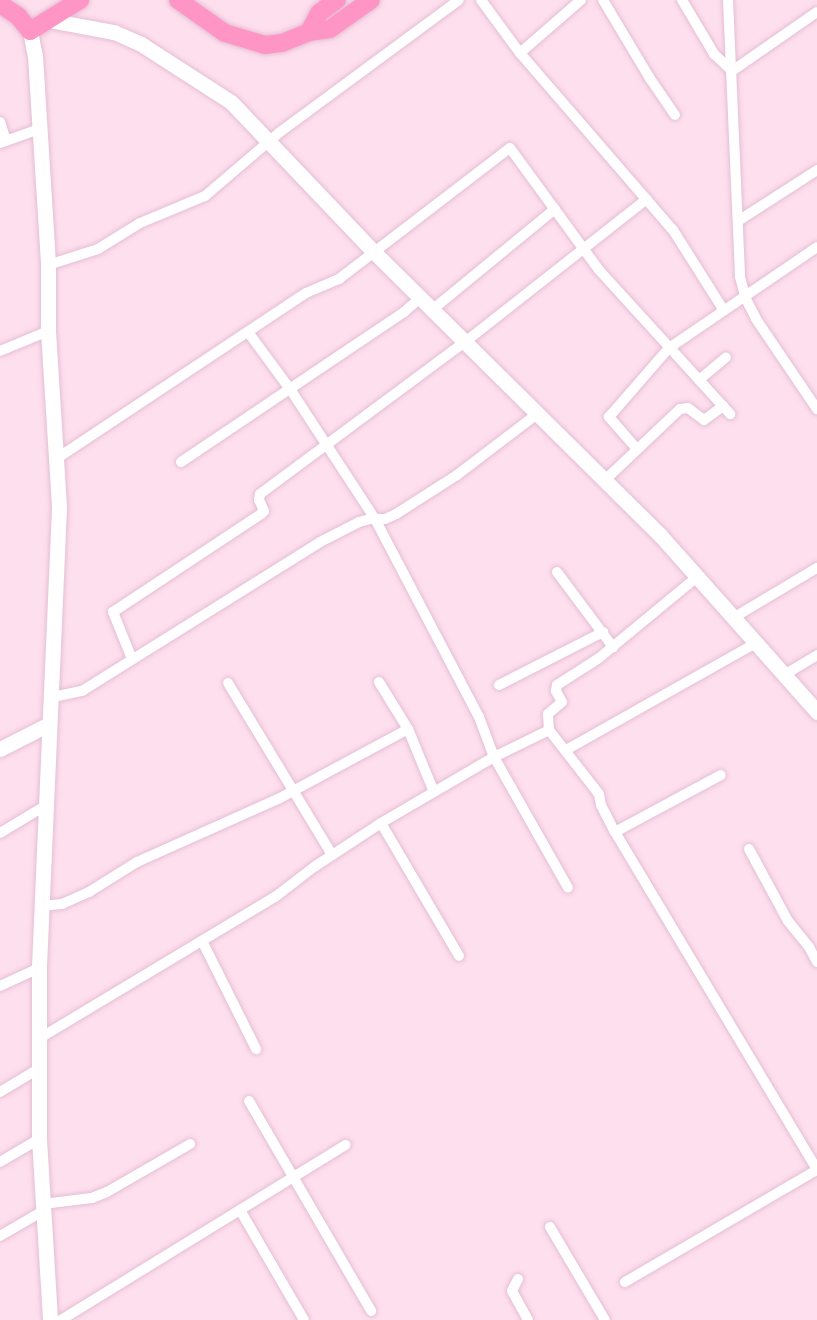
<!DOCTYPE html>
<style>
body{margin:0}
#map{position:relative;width:817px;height:1320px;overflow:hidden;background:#fedfed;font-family:Raleway,sans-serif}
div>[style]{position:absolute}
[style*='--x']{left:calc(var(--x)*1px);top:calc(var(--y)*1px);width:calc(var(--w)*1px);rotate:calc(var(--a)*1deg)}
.roads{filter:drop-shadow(0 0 2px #e4bed5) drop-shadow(0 0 2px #e4bed5)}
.street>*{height:10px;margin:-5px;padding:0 5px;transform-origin:5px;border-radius:5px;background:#fff}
.secondary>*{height:15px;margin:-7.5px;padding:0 7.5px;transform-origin:7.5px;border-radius:7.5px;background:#fff}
.primary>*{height:18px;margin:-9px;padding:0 9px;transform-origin:9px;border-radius:9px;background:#ff95c4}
span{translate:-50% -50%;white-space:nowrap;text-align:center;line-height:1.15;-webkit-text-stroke:6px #ffe7f2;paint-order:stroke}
</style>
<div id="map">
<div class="roads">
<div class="street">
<i style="--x:481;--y:0;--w:66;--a:53.7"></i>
<i style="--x:520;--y:53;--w:234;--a:49.2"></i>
<i style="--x:673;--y:230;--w:93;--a:57.7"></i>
<i style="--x:603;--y:0;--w:90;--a:59.1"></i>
<i style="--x:649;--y:77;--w:46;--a:55.6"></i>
<i style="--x:682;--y:0;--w:63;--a:59.3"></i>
<i style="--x:714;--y:54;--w:25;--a:43"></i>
<i style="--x:732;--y:71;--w:103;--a:-34.8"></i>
<i style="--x:728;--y:0;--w:277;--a:87.5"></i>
<i style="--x:740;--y:277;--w:23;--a:75"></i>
<i style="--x:746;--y:299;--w:22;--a:63"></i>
<i style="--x:756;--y:319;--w:109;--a:55.9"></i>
<i style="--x:520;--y:53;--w:81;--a:-41"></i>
<i style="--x:0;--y:122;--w:20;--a:72"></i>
<i style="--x:0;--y:143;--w:41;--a:-19.7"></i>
<i style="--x:738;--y:221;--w:94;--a:-32.8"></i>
<i style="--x:48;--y:265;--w:52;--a:-17.7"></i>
<i style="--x:98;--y:249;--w:49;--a:-31.8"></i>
<i style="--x:140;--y:223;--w:70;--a:-22.6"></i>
<i style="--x:205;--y:196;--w:99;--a:-40.5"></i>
<i style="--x:280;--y:132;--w:222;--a:-36.4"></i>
<i style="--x:432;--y:310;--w:159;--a:-39.4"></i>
<i style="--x:248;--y:332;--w:71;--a:53.6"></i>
<i style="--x:290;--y:389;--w:155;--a:56.8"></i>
<i style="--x:375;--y:519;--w:224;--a:62.3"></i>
<i style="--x:479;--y:717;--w:43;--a:69.4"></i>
<i style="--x:494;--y:757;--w:150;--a:60.5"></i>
<i style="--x:0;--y:351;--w:52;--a:-22.6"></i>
<i style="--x:699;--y:380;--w:35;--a:-40"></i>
<i style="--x:637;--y:449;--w:43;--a:-131.2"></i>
<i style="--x:609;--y:417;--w:91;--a:-49"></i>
<i style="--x:669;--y:348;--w:179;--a:-34.3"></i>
<i style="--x:56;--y:459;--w:300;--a:-33.6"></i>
<i style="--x:306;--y:293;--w:36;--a:-23"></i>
<i style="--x:339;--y:279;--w:215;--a:-37.5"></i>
<i style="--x:510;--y:148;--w:151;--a:53.9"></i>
<i style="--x:599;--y:270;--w:195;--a:47.7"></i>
<i style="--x:181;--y:462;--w:269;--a:-33.9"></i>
<i style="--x:404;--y:312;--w:21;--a:-41"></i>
<i style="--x:605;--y:480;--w:103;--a:-43.4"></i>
<i style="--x:680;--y:409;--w:8;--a:-7"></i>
<i style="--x:688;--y:408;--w:20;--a:37"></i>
<i style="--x:704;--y:420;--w:24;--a:-36"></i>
<i style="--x:557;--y:572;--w:94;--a:53.3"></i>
<i style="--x:733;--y:618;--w:98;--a:-30.8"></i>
<i style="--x:132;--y:659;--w:51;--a:-112"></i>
<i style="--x:113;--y:612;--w:178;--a:-33.5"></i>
<i style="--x:261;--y:514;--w:4;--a:-45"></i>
<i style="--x:264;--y:511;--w:12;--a:-114"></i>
<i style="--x:259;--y:500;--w:6;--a:-81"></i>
<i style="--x:260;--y:494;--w:255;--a:-36.6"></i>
<i style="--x:465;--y:342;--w:231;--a:-38.2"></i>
<i style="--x:784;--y:675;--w:39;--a:-31"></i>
<i style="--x:379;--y:682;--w:55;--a:58.3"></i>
<i style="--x:408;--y:729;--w:68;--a:67.6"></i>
<i style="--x:228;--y:683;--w:201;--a:58.8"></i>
<i style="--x:499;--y:685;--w:117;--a:-27"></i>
<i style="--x:53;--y:697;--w:30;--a:-12"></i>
<i style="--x:82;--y:691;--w:281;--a:-32"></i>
<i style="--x:320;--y:542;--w:44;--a:-27.1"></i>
<i style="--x:359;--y:522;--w:11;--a:-15"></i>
<i style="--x:370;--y:519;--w:15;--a:0"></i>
<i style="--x:385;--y:519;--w:12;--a:-24"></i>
<i style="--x:396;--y:514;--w:72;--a:-32.6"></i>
<i style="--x:457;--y:475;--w:101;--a:-37.3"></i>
<i style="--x:549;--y:730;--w:16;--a:-94"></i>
<i style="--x:548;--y:714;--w:18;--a:-41"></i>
<i style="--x:562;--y:702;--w:13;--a:-119"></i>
<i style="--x:556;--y:691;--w:6;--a:-81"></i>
<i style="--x:557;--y:685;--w:50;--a:-32.7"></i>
<i style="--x:599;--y:658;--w:127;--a:-39.6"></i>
<i style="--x:566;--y:750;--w:218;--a:-29.4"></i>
<i style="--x:381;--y:823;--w:154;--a:59.6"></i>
<i style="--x:615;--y:832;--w:120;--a:-28.3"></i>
<i style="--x:0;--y:833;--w:52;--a:-31"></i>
<i style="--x:749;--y:849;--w:82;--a:61.6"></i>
<i style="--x:788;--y:921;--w:33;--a:51"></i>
<i style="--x:809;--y:947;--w:17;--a:62"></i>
<i style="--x:40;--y:906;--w:22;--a:-5"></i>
<i style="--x:62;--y:904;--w:30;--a:-24"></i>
<i style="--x:89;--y:892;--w:57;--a:-32"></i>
<i style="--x:137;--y:862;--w:157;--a:-24.1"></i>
<i style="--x:280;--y:798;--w:145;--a:-28.3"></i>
<i style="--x:202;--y:941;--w:121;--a:63.4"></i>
<i style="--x:0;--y:986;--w:43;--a:-24.8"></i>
<i style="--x:40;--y:1038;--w:274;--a:-31"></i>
<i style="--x:275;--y:897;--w:49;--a:-37.6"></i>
<i style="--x:314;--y:867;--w:80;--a:-33.3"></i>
<i style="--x:381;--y:823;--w:131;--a:-30.3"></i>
<i style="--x:494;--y:757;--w:61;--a:-26.1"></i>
<i style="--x:549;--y:730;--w:81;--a:52"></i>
<i style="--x:599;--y:794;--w:11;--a:80"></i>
<i style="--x:601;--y:805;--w:30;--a:63"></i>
<i style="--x:615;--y:832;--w:393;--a:59.1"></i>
<i style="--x:0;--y:1092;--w:47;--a:-31"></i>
<i style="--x:249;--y:1101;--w:243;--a:59.8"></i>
<i style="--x:0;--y:1162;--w:45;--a:-30.5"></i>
<i style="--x:43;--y:1204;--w:49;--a:-7"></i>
<i style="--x:92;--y:1198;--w:16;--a:-22"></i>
<i style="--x:107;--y:1192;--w:96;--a:-30"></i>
<i style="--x:240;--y:1210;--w:127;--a:59.8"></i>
<i style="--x:550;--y:1227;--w:108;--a:59.4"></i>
<i style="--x:0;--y:1236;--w:50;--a:-30.2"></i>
<i style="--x:518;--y:1279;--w:13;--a:117"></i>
<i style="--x:512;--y:1291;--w:33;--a:61"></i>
<i style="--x:625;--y:1282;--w:222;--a:-30.3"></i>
<i style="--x:61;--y:1320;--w:334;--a:-31.6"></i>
</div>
<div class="secondary">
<i style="--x:49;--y:20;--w:66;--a:10.5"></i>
<i style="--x:114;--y:32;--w:30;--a:24"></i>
<i style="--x:141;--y:44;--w:107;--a:32.8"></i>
<i style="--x:231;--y:102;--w:209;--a:46.4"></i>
<i style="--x:375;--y:253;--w:401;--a:44.7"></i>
<i style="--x:660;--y:535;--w:237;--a:48.4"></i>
<i style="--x:30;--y:31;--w:25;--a:79"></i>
<i style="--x:35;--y:56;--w:209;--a:86.4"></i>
<i style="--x:48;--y:265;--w:66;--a:90"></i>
<i style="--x:48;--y:331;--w:177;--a:86.4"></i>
<i style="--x:59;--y:508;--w:460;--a:92.5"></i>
<i style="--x:39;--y:968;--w:171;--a:90"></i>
<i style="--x:39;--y:1139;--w:181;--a:86.5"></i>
<i style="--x:0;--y:749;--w:55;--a:-27"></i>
</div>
<div class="primary">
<i style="--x:178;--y:0;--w:57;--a:35.1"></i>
<i style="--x:225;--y:33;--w:42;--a:16.7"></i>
<i style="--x:265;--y:45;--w:17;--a:-7"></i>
<i style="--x:282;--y:43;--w:29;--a:-22"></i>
<i style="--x:309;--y:32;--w:21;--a:-8"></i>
<i style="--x:330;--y:29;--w:50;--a:-35.3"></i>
<i style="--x:0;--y:4;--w:22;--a:34"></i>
<i style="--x:18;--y:16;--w:19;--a:51"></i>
<i style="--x:30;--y:31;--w:59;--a:-31.8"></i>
<i style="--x:309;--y:32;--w:21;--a:-62"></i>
<i style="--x:319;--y:13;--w:22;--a:-36"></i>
</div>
</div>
</div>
